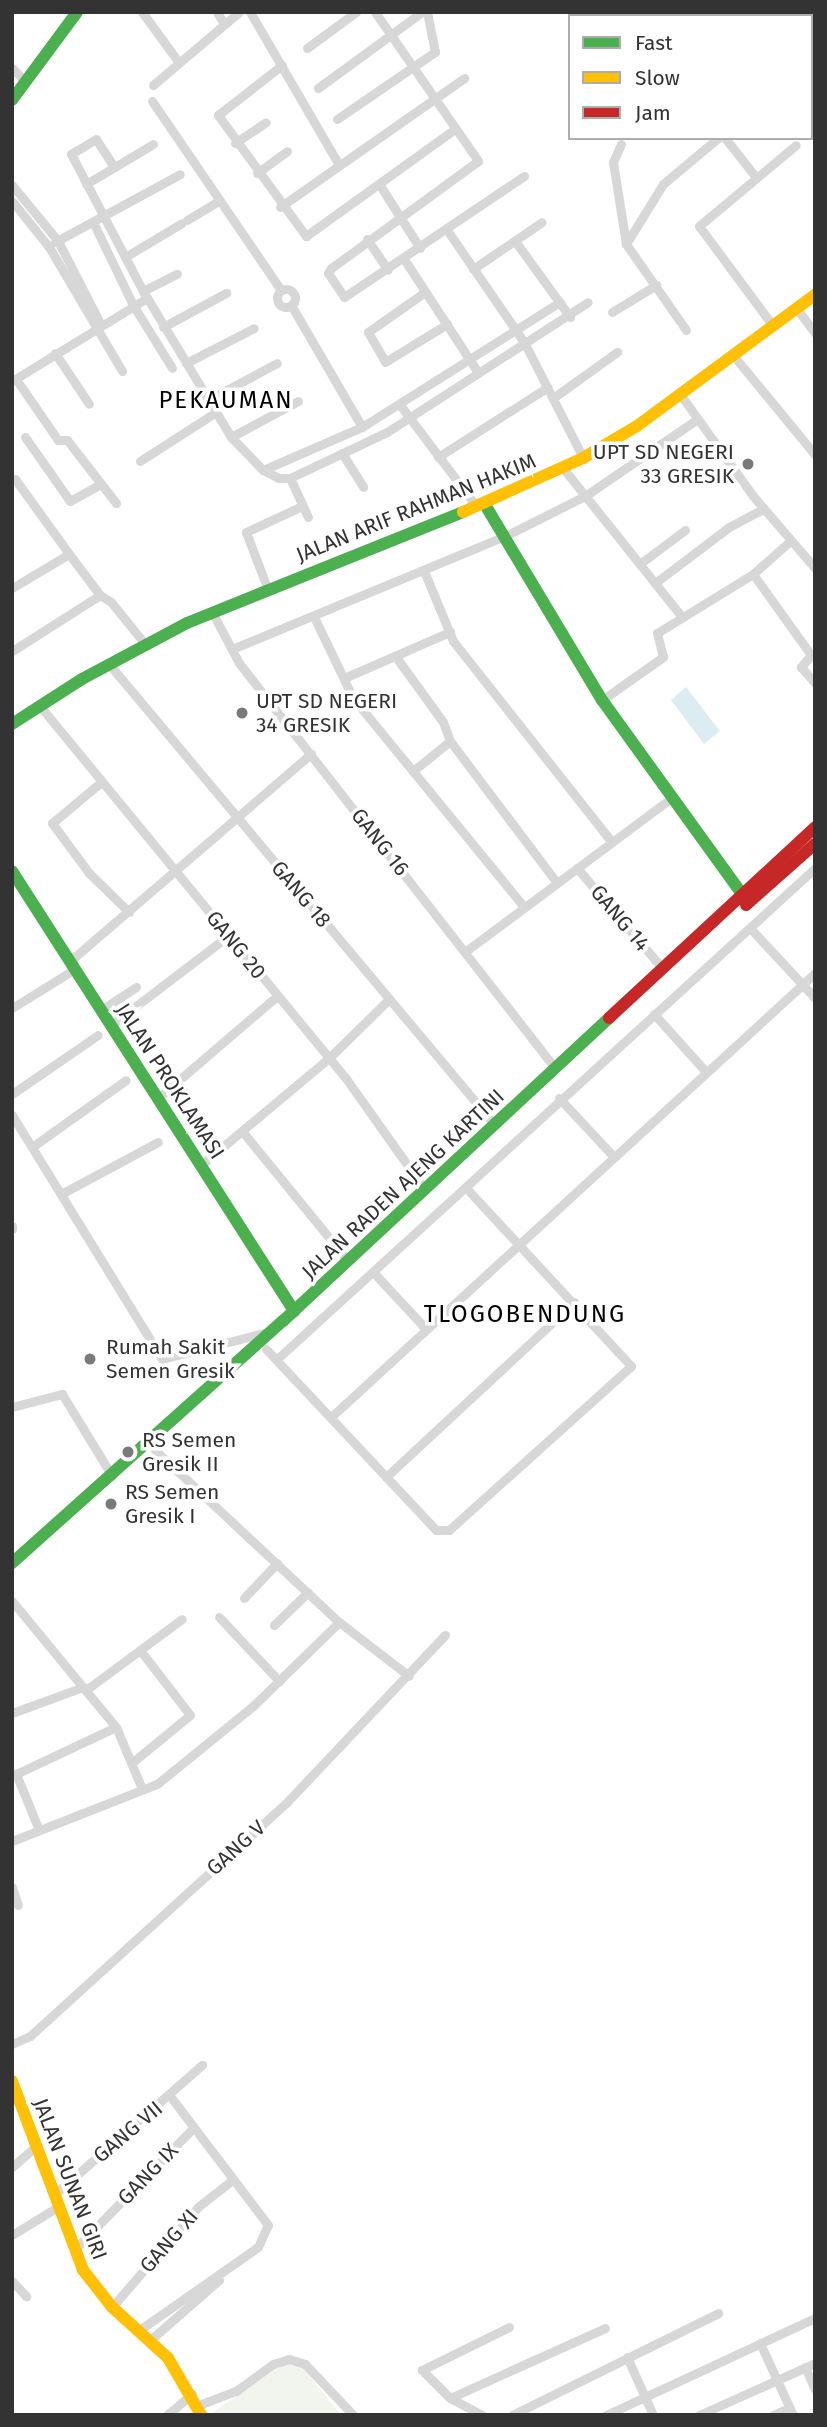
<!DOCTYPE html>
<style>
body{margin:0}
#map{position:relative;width:827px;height:2427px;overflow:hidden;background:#fff;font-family:"Fira Sans",sans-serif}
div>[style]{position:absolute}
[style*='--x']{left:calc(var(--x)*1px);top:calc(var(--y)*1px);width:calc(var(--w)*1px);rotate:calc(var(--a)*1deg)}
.green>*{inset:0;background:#f1f5ed}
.water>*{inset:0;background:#ddebf3}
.street>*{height:9px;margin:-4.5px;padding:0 4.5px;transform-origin:4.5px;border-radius:4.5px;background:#d7d7d7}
.street>.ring{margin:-4.5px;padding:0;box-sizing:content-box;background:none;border:9px solid #d7d7d7;border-radius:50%}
.fast>*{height:12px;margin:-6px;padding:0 6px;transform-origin:6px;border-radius:6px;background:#4caf50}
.slow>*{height:12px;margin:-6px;padding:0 6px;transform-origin:6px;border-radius:6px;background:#ffc107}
.jam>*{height:12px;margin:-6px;padding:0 6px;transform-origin:6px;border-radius:6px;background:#c62828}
.dots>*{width:19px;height:19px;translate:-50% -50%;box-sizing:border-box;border:4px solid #fff;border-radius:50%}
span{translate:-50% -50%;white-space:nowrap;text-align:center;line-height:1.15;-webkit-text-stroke:7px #fff;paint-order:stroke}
.poi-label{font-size:21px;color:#333}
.right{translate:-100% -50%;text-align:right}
.left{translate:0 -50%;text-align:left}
.street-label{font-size:21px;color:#333}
.quarter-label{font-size:24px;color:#000;letter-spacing:2px}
.frame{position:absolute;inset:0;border:14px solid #333;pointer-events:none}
.legend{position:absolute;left:568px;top:14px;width:245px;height:126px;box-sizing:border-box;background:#fff;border:2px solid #adadad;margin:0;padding:9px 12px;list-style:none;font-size:21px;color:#333}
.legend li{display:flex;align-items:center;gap:14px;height:35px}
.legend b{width:35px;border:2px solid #adadad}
</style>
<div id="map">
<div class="green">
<i style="clip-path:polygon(283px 2364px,300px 2364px,341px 2415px,209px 2415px)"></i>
</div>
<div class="water">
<i style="clip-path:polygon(686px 687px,720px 731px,704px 744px,671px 700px)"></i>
</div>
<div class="street">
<i style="--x:142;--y:12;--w:59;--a:53.9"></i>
<i style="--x:217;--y:12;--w:14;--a:60"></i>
<i style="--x:250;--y:12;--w:177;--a:59.8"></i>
<i style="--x:375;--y:12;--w:181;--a:55.3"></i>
<i style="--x:478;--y:161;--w:182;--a:143.9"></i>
<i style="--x:331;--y:268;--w:6;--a:121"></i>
<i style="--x:328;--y:273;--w:29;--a:56"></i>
<i style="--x:344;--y:297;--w:217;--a:-33.9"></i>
<i style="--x:627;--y:12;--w:6;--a:39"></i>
<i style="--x:716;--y:15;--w:4;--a:-56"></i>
<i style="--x:767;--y:16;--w:5;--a:-53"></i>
<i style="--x:307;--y:48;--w:61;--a:-36.3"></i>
<i style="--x:811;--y:56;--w:6;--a:-45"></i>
<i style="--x:282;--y:65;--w:81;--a:142"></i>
<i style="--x:218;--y:115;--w:150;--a:54"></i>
<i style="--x:306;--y:236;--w:183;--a:-35.7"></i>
<i style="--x:12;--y:68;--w:20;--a:45"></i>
<i style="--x:153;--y:85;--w:113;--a:-40.3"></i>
<i style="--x:318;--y:88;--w:129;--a:-36.2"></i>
<i style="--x:152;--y:101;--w:229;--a:55.7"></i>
<i style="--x:337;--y:119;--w:119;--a:-34.4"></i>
<i style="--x:435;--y:52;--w:41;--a:-101.3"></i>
<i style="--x:725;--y:138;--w:48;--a:51.7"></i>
<i style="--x:235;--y:143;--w:37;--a:-34"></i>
<i style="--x:621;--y:144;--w:20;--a:114"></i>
<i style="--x:613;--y:162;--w:83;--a:81"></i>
<i style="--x:114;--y:167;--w:33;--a:-123"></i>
<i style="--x:96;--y:139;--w:29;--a:149"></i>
<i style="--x:71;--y:154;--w:155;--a:62.3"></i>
<i style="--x:143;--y:291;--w:170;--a:58.9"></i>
<i style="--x:231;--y:437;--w:46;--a:45.9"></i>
<i style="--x:263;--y:470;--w:18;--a:27"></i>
<i style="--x:279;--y:478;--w:11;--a:0"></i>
<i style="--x:290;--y:478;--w:107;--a:-25.4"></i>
<i style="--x:387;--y:432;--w:239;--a:-32.9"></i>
<i style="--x:257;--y:173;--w:37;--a:-36"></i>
<i style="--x:86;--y:184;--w:78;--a:-30.8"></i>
<i style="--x:379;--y:184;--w:76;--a:57.4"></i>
<i style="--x:12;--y:185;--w:72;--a:50.6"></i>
<i style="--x:58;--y:241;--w:92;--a:62.9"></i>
<i style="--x:12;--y:201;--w:59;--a:51.2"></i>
<i style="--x:49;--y:247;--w:144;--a:59.5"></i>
<i style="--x:280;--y:207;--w:225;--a:-35"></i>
<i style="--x:187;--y:220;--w:37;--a:-31"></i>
<i style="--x:93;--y:222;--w:92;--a:64.3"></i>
<i style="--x:133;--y:305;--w:74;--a:58.2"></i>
<i style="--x:447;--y:230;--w:136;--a:55.5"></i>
<i style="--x:524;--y:342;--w:130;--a:63"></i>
<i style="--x:367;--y:239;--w:37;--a:56"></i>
<i style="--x:515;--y:241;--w:94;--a:54.1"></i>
<i style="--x:55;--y:242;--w:142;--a:-28.5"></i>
<i style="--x:125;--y:257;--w:66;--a:-30.8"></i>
<i style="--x:404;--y:259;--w:134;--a:56.9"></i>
<i style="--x:473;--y:269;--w:83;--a:-34.3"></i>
<i class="ring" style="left:277px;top:289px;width:9px;height:9px"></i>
<i style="--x:143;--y:291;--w:38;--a:-27"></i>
<i style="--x:425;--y:292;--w:70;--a:144.9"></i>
<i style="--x:368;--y:332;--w:34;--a:60"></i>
<i style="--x:385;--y:362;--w:73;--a:-31.5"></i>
<i style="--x:291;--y:305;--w:141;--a:59.8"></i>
<i style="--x:797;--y:309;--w:30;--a:53"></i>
<i style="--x:612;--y:312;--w:52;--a:-31.5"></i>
<i style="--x:773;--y:326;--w:124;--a:-126.5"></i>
<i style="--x:699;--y:226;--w:126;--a:-39.9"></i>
<i style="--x:163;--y:327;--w:72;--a:-28.4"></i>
<i style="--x:686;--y:330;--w:105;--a:-124.9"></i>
<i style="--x:626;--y:244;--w:70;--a:-58.3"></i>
<i style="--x:663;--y:184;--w:72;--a:-39.9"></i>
<i style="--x:55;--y:353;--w:61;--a:56.3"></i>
<i style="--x:733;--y:355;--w:129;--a:50.6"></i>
<i style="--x:186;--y:363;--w:76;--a:-27.2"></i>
<i style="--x:16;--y:379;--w:74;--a:55.5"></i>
<i style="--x:58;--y:440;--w:9;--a:0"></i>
<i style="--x:67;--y:440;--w:80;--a:52.1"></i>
<i style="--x:12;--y:381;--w:158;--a:-31.6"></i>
<i style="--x:680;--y:394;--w:125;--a:54.4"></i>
<i style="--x:753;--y:496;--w:95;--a:49.3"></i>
<i style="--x:553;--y:398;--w:79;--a:-35.7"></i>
<i style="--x:208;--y:400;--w:78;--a:-28.2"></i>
<i style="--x:400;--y:405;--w:126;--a:53"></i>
<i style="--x:25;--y:437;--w:78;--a:54.9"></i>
<i style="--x:70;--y:501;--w:35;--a:-29"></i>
<i style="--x:231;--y:437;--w:76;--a:-28.2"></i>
<i style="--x:342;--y:453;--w:40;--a:58"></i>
<i style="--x:438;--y:457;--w:130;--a:-32.5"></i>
<i style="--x:140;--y:461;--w:90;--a:-32.8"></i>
<i style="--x:563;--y:468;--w:191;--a:51.4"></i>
<i style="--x:263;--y:470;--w:108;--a:-23.5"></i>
<i style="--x:362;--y:427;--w:234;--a:-32.3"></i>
<i style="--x:290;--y:478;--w:43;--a:65.2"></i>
<i style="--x:15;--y:479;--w:92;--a:54.2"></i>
<i style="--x:641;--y:563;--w:55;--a:-36.9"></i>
<i style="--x:424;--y:571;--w:76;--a:67.5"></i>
<i style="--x:453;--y:641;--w:256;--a:51.7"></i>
<i style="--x:753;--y:574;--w:100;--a:54.4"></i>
<i style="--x:811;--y:655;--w:16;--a:130"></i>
<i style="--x:801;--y:667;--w:21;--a:49"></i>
<i style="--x:655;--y:583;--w:93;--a:-37.1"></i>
<i style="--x:729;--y:527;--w:38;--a:-28"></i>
<i style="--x:12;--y:588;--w:66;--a:-30.8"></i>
<i style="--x:69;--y:554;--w:51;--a:52.9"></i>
<i style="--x:100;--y:595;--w:104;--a:147.5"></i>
<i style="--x:268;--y:590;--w:62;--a:-110.8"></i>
<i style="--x:246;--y:532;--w:62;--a:-24.9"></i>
<i style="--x:100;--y:595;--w:13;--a:32"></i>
<i style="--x:111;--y:602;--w:54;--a:51"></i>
<i style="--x:212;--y:612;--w:58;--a:62.1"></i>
<i style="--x:239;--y:663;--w:514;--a:52.04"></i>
<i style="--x:314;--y:617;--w:90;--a:64.3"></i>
<i style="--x:353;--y:698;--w:270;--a:50.7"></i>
<i style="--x:232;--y:649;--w:293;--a:-22.5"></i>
<i style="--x:503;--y:537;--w:92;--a:-26.6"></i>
<i style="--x:585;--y:496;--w:135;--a:-34.4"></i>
<i style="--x:396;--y:657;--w:80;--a:54.1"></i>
<i style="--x:443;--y:722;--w:20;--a:70"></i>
<i style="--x:450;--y:741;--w:48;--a:141"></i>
<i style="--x:109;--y:664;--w:600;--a:50.07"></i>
<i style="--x:344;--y:678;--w:116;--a:-23.5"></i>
<i style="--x:602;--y:700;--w:75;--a:-35.2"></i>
<i style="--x:663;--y:657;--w:25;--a:-104"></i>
<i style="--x:657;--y:633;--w:113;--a:-31.6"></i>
<i style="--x:753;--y:574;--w:50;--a:-41.7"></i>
<i style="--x:40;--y:706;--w:480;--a:50.6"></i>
<i style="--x:345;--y:1077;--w:138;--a:54.7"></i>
<i style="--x:450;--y:741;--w:178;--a:53"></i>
<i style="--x:100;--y:783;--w:62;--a:140.2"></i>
<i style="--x:52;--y:823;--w:62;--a:53.5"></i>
<i style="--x:89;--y:873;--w:56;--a:44.3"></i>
<i style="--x:577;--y:868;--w:131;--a:49.6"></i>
<i style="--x:750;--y:928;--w:96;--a:47.1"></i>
<i style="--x:466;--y:951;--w:256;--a:-36.7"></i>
<i style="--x:70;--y:961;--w:318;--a:-40.7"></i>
<i style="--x:12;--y:1008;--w:74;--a:-31.8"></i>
<i style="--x:101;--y:1010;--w:42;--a:-33.3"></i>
<i style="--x:654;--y:1014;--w:78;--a:48.1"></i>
<i style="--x:111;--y:1025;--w:148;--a:-37.3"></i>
<i style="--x:12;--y:1094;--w:104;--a:-34.5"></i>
<i style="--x:158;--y:1098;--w:157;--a:-40.6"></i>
<i style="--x:559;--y:1098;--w:81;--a:47"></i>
<i style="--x:12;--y:1115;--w:286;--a:58.4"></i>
<i style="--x:162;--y:1359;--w:105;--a:-14.3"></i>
<i style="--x:242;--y:1131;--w:168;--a:50.8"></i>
<i style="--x:32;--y:1147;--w:115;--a:-35.5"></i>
<i style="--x:201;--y:1165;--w:167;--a:-39.9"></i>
<i style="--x:329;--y:1058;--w:84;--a:-44.5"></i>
<i style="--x:61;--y:1194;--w:110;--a:-28.2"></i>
<i style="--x:12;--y:1226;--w:3;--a:90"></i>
<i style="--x:373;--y:1272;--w:78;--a:47.1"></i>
<i style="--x:266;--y:1349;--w:248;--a:46.8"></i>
<i style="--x:436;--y:1530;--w:13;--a:0"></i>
<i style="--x:449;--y:1530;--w:245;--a:-42"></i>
<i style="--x:631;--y:1366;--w:243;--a:-132.8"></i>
<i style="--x:277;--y:1359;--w:728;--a:-42.38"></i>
<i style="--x:12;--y:1407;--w:52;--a:-14.6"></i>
<i style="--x:62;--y:1394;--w:96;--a:58.6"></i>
<i style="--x:331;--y:1417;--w:657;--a:-42.53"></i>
<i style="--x:155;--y:1450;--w:252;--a:43.1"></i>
<i style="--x:339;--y:1622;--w:88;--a:37.6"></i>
<i style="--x:386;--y:1477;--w:257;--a:-42.9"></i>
<i style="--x:244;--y:1598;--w:48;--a:-46.7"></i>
<i style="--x:12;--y:1601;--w:163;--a:50.5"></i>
<i style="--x:116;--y:1727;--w:67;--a:67.2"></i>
<i style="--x:219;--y:1617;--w:88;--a:46.8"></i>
<i style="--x:274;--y:1625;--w:47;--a:-44.1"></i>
<i style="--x:86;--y:1690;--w:119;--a:-36.5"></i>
<i style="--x:12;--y:1713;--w:76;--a:-20.1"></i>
<i style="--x:134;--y:1761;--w:72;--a:-39.4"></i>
<i style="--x:190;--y:1715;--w:82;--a:-127.6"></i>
<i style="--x:39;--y:1830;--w:61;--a:-112.3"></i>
<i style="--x:16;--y:1774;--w:110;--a:-25.2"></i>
<i style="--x:12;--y:1841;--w:156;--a:-21.5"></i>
<i style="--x:157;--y:1784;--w:124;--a:-39.1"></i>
<i style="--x:253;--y:1706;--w:120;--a:-44.3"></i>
<i style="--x:12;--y:1887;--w:19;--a:72"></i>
<i style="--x:12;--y:2044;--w:20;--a:-24"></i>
<i style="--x:30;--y:2036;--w:348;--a:-42.3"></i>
<i style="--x:287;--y:1802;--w:230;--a:-46.6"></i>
<i style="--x:12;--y:2167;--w:33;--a:-41"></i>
<i style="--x:55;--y:2194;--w:196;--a:-41.3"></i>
<i style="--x:12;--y:2235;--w:55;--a:-31.7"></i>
<i style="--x:74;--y:2250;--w:170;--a:-45.7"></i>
<i style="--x:12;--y:2281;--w:21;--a:47"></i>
<i style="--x:112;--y:2307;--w:133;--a:-49.3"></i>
<i style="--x:199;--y:2206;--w:41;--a:-38"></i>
<i style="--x:138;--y:2331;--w:146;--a:-35"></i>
<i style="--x:258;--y:2247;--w:24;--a:-66"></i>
<i style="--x:268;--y:2225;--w:162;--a:-127.2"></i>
<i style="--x:149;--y:2341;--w:93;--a:-41.1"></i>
<i style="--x:760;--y:2343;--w:79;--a:65.4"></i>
<i style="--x:627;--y:2357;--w:64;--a:65.9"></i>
<i style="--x:805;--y:2367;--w:24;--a:66"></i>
<i style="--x:450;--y:2398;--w:170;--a:-24.3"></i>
<i style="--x:199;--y:2405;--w:40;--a:-21"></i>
<i style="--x:236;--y:2391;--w:46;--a:-36.1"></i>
<i style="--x:273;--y:2364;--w:17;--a:-17"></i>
<i style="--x:289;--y:2359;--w:17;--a:17"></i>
<i style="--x:305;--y:2364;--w:70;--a:46.7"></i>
<i style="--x:167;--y:2415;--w:33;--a:-40"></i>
<i style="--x:482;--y:2415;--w:36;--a:-152"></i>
<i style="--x:450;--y:2398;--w:40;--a:-135"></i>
<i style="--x:422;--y:2370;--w:97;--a:-26.3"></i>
<i style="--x:512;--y:2415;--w:230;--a:-26.3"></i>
<i style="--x:606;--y:2415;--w:230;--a:-24.9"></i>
<i style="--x:699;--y:2415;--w:127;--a:-24.1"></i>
<i style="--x:773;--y:2415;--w:17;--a:-24"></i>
</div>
<div class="fast">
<i style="--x:12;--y:100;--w:109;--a:-53.5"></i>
<i style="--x:484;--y:503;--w:230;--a:59.1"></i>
<i style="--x:602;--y:700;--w:239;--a:54.2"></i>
<i style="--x:12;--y:724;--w:83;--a:-32.7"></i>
<i style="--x:82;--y:679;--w:119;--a:-28.1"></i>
<i style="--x:187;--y:623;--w:297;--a:-21.9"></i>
<i style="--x:12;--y:871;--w:523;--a:57.34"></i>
<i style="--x:12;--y:1563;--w:363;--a:-41.8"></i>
<i style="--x:283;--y:1321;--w:445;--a:-42.9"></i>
</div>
<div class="slow">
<i style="--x:463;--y:512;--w:132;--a:-24.2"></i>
<i style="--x:583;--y:458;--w:63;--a:-30.7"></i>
<i style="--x:637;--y:426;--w:221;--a:-36.4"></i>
<i style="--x:12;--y:2081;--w:202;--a:69.4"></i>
<i style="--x:83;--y:2270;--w:47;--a:51.9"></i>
<i style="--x:112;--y:2307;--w:76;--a:42.3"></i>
<i style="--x:168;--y:2358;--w:66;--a:59.9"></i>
</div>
<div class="jam">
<i style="--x:746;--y:905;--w:92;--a:-41.5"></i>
<i style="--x:609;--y:1018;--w:281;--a:-42.8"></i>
</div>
<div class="dots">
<i style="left:748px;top:464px;background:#7a7a7a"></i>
<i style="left:242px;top:713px;background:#7a7a7a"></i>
<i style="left:90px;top:1359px;background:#7a7a7a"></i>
<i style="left:128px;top:1452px;background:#7a7a7a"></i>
<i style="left:111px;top:1504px;background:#7a7a7a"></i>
</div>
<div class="poi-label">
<span class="right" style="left:734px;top:464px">UPT SD NEGERI<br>33 GRESIK</span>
<span class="left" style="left:256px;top:713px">UPT SD NEGERI<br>34 GRESIK</span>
<span class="left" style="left:106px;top:1359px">Rumah Sakit<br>Semen Gresik</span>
<span class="left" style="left:142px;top:1452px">RS Semen<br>Gresik II</span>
<span class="left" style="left:125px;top:1504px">RS Semen<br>Gresik I</span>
</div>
<div class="street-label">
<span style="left:416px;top:508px;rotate:-22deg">JALAN ARIF RAHMAN HAKIM</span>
<span style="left:380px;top:842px;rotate:52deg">GANG 16</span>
<span style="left:301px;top:894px;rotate:50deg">GANG 18</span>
<span style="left:620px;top:918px;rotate:50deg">GANG 14</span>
<span style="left:236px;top:945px;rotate:51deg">GANG 20</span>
<span style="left:170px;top:1081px;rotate:57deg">JALAN PROKLAMASI</span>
<span style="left:403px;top:1184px;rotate:-43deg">JALAN RADEN AJENG KARTINI</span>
<span style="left:236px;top:1848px;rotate:-42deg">GANG V</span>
<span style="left:128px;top:2132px;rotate:-40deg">GANG VII</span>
<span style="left:148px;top:2174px;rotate:-46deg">GANG IX</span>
<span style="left:70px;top:2179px;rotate:69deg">JALAN SUNAN GIRI</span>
<span style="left:169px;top:2241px;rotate:-49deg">GANG XI</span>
</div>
<div class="quarter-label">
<span style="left:226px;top:401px">PEKAUMAN</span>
<span style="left:525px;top:1315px">TLOGOBENDUNG</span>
</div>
<div class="frame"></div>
<ul class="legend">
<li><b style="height:9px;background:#4caf50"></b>Fast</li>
<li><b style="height:9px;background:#ffc107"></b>Slow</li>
<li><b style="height:9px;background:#c62828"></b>Jam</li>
</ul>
</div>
